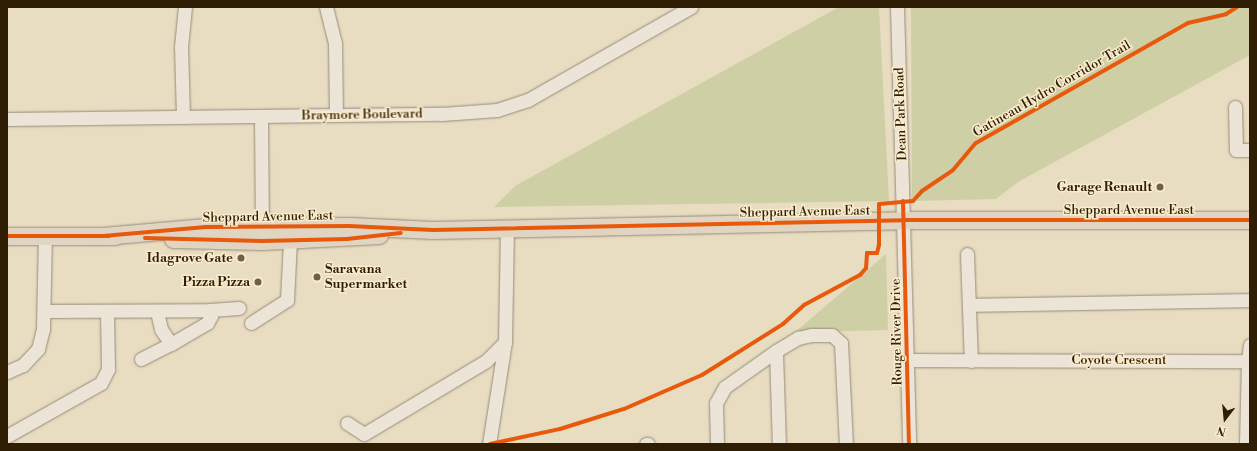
<!DOCTYPE html>
<style>
body{margin:0}
#map{position:relative;width:1257px;height:451px;overflow:hidden;background:#e8dcc1;font-family:"Libre Bodoni",serif}
div>[style]{position:absolute}
[style*='--x']{left:calc(var(--x)*1px);top:calc(var(--y)*1px);width:calc(var(--w)*1px);rotate:calc(var(--a)*1deg)}
.green>*{inset:0;background:#cfcfa5}
.roads{filter:drop-shadow(0 0 1px #958c7a) drop-shadow(0 0 1px #958c7a)}
.minor>*{height:13px;margin:-6.5px;padding:0 6.5px;transform-origin:6.5px;border-radius:6.5px;background:#ebe4d7}
.major>*{height:17px;margin:-8.5px;padding:0 8.5px;transform-origin:8.5px;border-radius:8.5px;background:#dfd5c2}
.cycleway>*{height:4px;margin:-2px;padding:0 2px;transform-origin:2px;border-radius:2px;background:#e8590c}
.dots>*{width:11px;height:11px;translate:-50% -50%;box-sizing:border-box;border:2px solid #fbeccc;border-radius:50%}
span{translate:-50% -50%;white-space:nowrap;text-align:center;line-height:1.15;-webkit-text-stroke:3px #fbeccc;paint-order:stroke}
.street-label{font-size:13px;color:#2f1d04}
.poi-label{font-size:13px;color:#2f1d04;font-weight:700}
.right{translate:-100% -50%;text-align:right}
.left{translate:0 -50%;text-align:left}
.frame{position:absolute;inset:0;border:8px solid #2f1d04;pointer-events:none}
.north{position:absolute;left:1205px;top:399px;width:40px;height:40px;-webkit-text-stroke:3px #fbeccc;paint-order:stroke;rotate:196deg;font-size:11px;font-weight:700;line-height:16px;text-align:center;color:#2f1d04}
.north::after{content:'';display:block;margin:auto;width:14px;height:18px;background:#2f1d04;clip-path:polygon(50% 0,100% 100%,50% 72%,0 100%)}
</style>
<div id="map">
<div class="green">
<i style="clip-path:polygon(839px 7px,879px 7px,889px 201px,494px 207px,515px 186px)"></i>
<i style="clip-path:polygon(911px 7px,1250px 7px,1250px 55px,1018px 182px,996px 199px,912px 201px)"></i>
<i style="clip-path:polygon(886px 254px,888px 330px,812px 332px,786px 340px)"></i>
</div>
<div class="roads">
<div class="minor">
<i style="--x:326;--y:7;--w:38;--a:76"></i>
<i style="--x:335;--y:44;--w:71;--a:89.2"></i>
<i style="--x:897;--y:7;--w:437;--a:88.4"></i>
<i style="--x:1235;--y:107;--w:43;--a:88.7"></i>
<i style="--x:1236;--y:150;--w:14;--a:0"></i>
<i style="--x:183;--y:117;--w:70;--a:-91.6"></i>
<i style="--x:181;--y:47;--w:40;--a:-84.3"></i>
<i style="--x:261;--y:117;--w:118;--a:89.5"></i>
<i style="--x:7;--y:119;--w:435;--a:-0.7"></i>
<i style="--x:442;--y:114;--w:55;--a:-4.2"></i>
<i style="--x:497;--y:110;--w:33;--a:-18"></i>
<i style="--x:528;--y:100;--w:188;--a:-29.7"></i>
<i style="--x:967;--y:254;--w:107;--a:87.9"></i>
<i style="--x:970;--y:305;--w:280;--a:-1"></i>
<i style="--x:210;--y:310;--w:29;--a:-4"></i>
<i style="--x:44;--y:311;--w:166;--a:-0.3"></i>
<i style="--x:210;--y:310;--w:6;--a:81"></i>
<i style="--x:211;--y:316;--w:8;--a:120"></i>
<i style="--x:207;--y:323;--w:42;--a:149.7"></i>
<i style="--x:171;--y:344;--w:18;--a:-124"></i>
<i style="--x:161;--y:329;--w:18;--a:-103"></i>
<i style="--x:251;--y:323;--w:43;--a:-32.6"></i>
<i style="--x:287;--y:300;--w:60;--a:-87.1"></i>
<i style="--x:776;--y:351;--w:93;--a:88.2"></i>
<i style="--x:141;--y:359;--w:34;--a:-27"></i>
<i style="--x:907;--y:360;--w:341;--a:0.2"></i>
<i style="--x:1248;--y:361;--w:83;--a:91.4"></i>
<i style="--x:1248;--y:361;--w:16;--a:-83"></i>
<i style="--x:7;--y:372;--w:17;--a:-24"></i>
<i style="--x:23;--y:365;--w:22;--a:-47"></i>
<i style="--x:38;--y:349;--w:21;--a:-76"></i>
<i style="--x:43;--y:329;--w:93;--a:-88.8"></i>
<i style="--x:347;--y:423;--w:20;--a:33"></i>
<i style="--x:364;--y:434;--w:142;--a:-30.9"></i>
<i style="--x:486;--y:361;--w:27;--a:-45"></i>
<i style="--x:505;--y:342;--w:114;--a:-89"></i>
<i style="--x:7;--y:436;--w:108;--a:-29.4"></i>
<i style="--x:101;--y:383;--w:16;--a:-63"></i>
<i style="--x:108;--y:369;--w:58;--a:-91"></i>
<i style="--x:489;--y:444;--w:103;--a:-81.1"></i>
<i style="--x:646;--y:444;--w:2;--a:0"></i>
<i style="--x:717;--y:444;--w:41;--a:-91.4"></i>
<i style="--x:716;--y:403;--w:18;--a:-61"></i>
<i style="--x:725;--y:387;--w:62;--a:-35.2"></i>
<i style="--x:776;--y:351;--w:26;--a:-31"></i>
<i style="--x:798;--y:338;--w:13;--a:-13"></i>
<i style="--x:811;--y:335;--w:21;--a:0"></i>
<i style="--x:832;--y:335;--w:12;--a:42"></i>
<i style="--x:841;--y:343;--w:101;--a:87.2"></i>
</div>
<div class="major">
<i style="--x:7;--y:236;--w:108;--a:0"></i>
<i style="--x:103;--y:236;--w:103;--a:-5"></i>
<i style="--x:206;--y:227;--w:143;--a:-0.4"></i>
<i style="--x:349;--y:226;--w:84;--a:2.7"></i>
<i style="--x:433;--y:230;--w:471;--a:-1.2"></i>
<i style="--x:904;--y:220;--w:346;--a:0"></i>
<i style="--x:173;--y:239;--w:89;--a:1.3"></i>
<i style="--x:262;--y:241;--w:117;--a:-2.9"></i>
</div>
</div>
<div class="cycleway">
<i style="--x:903;--y:201;--w:243;--a:88.6"></i>
<i style="--x:7;--y:236;--w:102;--a:0"></i>
<i style="--x:103;--y:236;--w:103;--a:-5"></i>
<i style="--x:206;--y:227;--w:143;--a:-0.4"></i>
<i style="--x:349;--y:226;--w:84;--a:2.7"></i>
<i style="--x:433;--y:230;--w:471;--a:-1.2"></i>
<i style="--x:904;--y:220;--w:346;--a:0"></i>
<i style="--x:145;--y:238;--w:117;--a:1.5"></i>
<i style="--x:262;--y:241;--w:85;--a:-1.3"></i>
<i style="--x:347;--y:239;--w:54;--a:-6.3"></i>
<i style="--x:490;--y:444;--w:72;--a:-12.1"></i>
<i style="--x:560;--y:429;--w:67;--a:-17.4"></i>
<i style="--x:624;--y:409;--w:85;--a:-23.6"></i>
<i style="--x:702;--y:375;--w:96;--a:-32.2"></i>
<i style="--x:783;--y:324;--w:28;--a:-42"></i>
<i style="--x:804;--y:305;--w:64;--a:-28.2"></i>
<i style="--x:860;--y:275;--w:9;--a:-49"></i>
<i style="--x:866;--y:268;--w:15;--a:-86"></i>
<i style="--x:867;--y:253;--w:10;--a:0"></i>
<i style="--x:877;--y:253;--w:8;--a:-76"></i>
<i style="--x:879;--y:245;--w:41;--a:-90"></i>
<i style="--x:879;--y:204;--w:34;--a:-5"></i>
<i style="--x:913;--y:201;--w:13;--a:-48"></i>
<i style="--x:922;--y:191;--w:37;--a:-34"></i>
<i style="--x:953;--y:170;--w:35;--a:-50"></i>
<i style="--x:976;--y:143;--w:244;--a:-29.5"></i>
<i style="--x:1188;--y:23;--w:39;--a:-13"></i>
<i style="--x:1226;--y:14;--w:13;--a:-32"></i>
</div>
<div class="dots">
<i style="left:1160px;top:187px;background:#706046"></i>
<i style="left:241px;top:258px;background:#706046"></i>
<i style="left:317px;top:277px;background:#706046"></i>
<i style="left:258px;top:282px;background:#706046"></i>
</div>
<div class="street-label">
<span style="left:1052px;top:89px;rotate:-30deg">Gatineau Hydro Corridor Trail</span>
<span style="left:901px;top:114px;rotate:-92deg">Dean Park Road</span>
<span style="left:362px;top:115px;rotate:-1deg">Braymore Boulevard</span>
<span style="left:1129px;top:210px">Sheppard Avenue East</span>
<span style="left:805px;top:212px;rotate:-1deg">Sheppard Avenue East</span>
<span style="left:268px;top:217px;rotate:-1deg">Sheppard Avenue East</span>
<span style="left:897px;top:332px;rotate:-91deg">Rouge River Drive</span>
<span style="left:1119px;top:360px">Coyote Crescent</span>
</div>
<div class="poi-label">
<span class="right" style="left:1152px;top:187px">Garage Renault</span>
<span class="right" style="left:233px;top:258px">Idagrove Gate</span>
<span class="left" style="left:325px;top:277px">Saravana<br>Supermarket</span>
<span class="right" style="left:250px;top:282px">Pizza Pizza</span>
</div>
<div class="frame"></div>
<div class="north">N</div>
</div>
